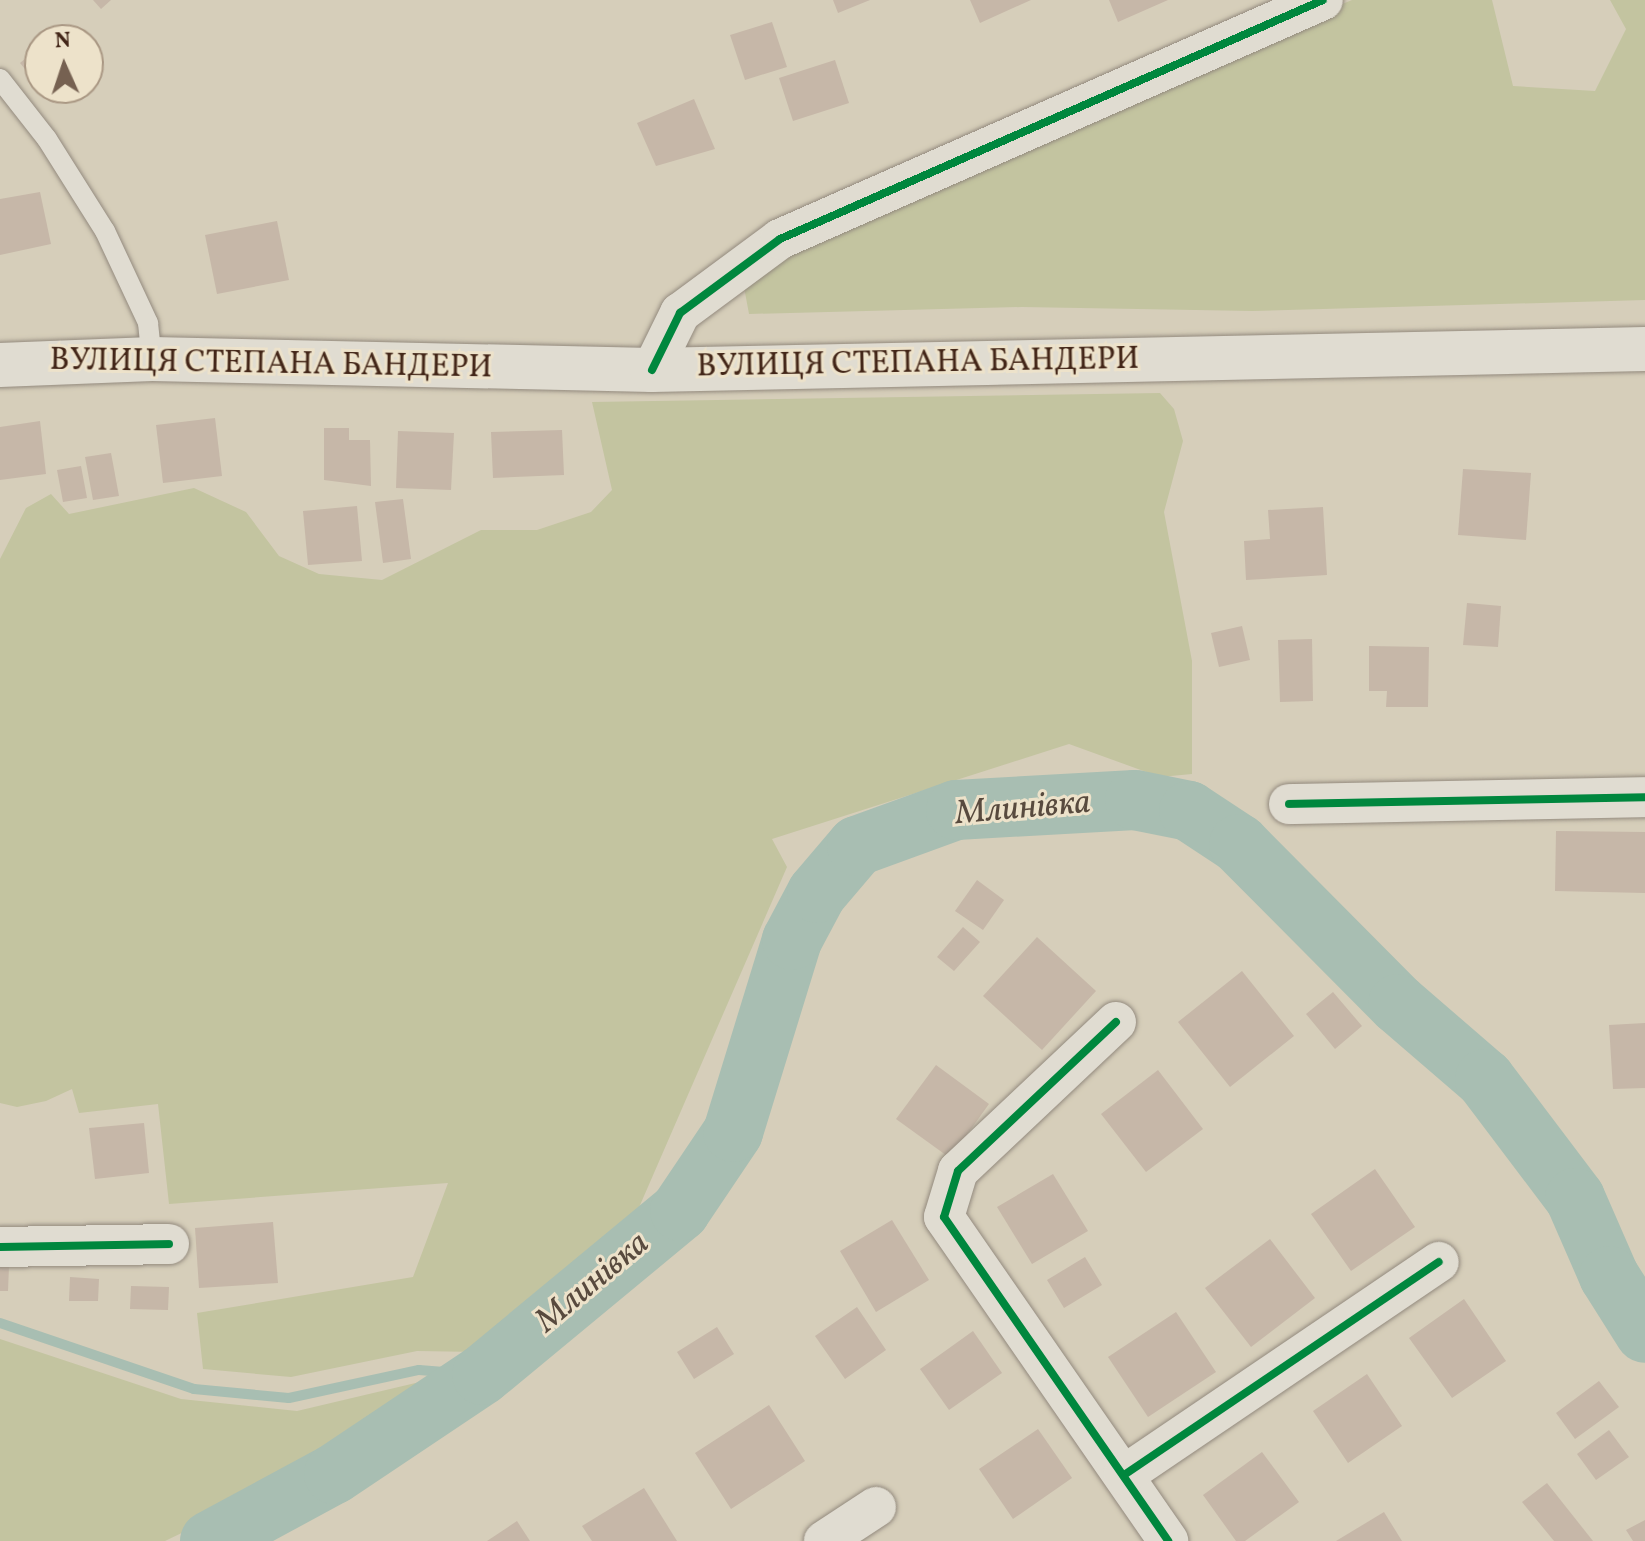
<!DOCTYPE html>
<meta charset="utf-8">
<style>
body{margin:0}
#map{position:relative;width:1645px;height:1541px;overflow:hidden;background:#d6ceba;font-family:Vollkorn,serif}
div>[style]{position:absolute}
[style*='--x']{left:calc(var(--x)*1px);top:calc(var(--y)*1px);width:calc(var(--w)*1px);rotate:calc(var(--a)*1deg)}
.green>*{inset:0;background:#c3c4a0}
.stream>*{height:10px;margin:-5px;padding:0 5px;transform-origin:5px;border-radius:5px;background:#a8beb2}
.river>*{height:60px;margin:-30px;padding:0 30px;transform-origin:30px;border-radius:30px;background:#a8beb2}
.building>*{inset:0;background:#c6b7a8}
.roads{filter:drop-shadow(0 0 2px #938a7e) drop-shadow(0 0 2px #938a7e)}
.service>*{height:20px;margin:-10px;padding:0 10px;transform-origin:10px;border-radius:10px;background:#e0dcd1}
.minor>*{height:40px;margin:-20px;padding:0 20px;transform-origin:20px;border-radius:20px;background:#e0dcd1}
.secondary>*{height:44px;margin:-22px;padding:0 22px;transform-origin:22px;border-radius:22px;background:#e0dcd1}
.cycleway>*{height:8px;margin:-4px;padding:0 4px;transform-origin:4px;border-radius:4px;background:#00873e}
span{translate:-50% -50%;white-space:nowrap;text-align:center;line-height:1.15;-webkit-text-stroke:6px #ede2ca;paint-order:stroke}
.street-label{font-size:32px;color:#432618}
.water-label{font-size:34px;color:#584a3e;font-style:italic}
.north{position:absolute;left:24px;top:24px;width:80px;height:80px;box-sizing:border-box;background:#ede2ca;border:2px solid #a99783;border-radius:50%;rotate:357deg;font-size:22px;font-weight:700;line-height:32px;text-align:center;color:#432618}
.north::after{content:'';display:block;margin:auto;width:28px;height:36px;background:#766151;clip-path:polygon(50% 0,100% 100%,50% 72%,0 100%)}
</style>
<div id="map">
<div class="green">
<i style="clip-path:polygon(1352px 0,1492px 0,1513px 86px,1595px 91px,1626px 29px,1610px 0,1645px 0,1645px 300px,1253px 311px,1022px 307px,749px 314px,741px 271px,1077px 115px)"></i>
<i style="clip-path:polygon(1160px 393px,1174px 409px,1183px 441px,1164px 512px,1192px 661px,1192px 774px,1160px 777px,1069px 744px,772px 839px,787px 867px,634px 1219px,478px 1352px,417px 1351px,291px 1377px,203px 1369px,197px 1313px,413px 1277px,448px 1183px,169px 1204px,158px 1104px,79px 1113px,72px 1089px,46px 1101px,17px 1107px,0 1103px,0 559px,26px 508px,51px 494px,69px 514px,194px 488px,246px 512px,279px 556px,319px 574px,382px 580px,481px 530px,537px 530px,591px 512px,612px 490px,592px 402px)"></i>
<i style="clip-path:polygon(0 1339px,181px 1399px,297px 1411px,424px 1381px,434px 1385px,319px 1467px,165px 1541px,0 1541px)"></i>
</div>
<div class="stream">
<i style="--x:0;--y:1323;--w:205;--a:18.8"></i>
<i style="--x:194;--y:1389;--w:95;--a:5.4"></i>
<i style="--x:289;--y:1398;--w:133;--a:-12.2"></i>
<i style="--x:419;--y:1370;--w:63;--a:4.5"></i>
</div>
<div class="river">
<i style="--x:210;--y:1541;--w:141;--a:-28.4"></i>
<i style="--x:334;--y:1474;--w:178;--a:-33.8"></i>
<i style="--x:482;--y:1375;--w:257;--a:-39.6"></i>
<i style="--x:680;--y:1211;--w:95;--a:-56.1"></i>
<i style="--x:733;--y:1132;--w:201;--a:-72.9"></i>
<i style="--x:792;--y:940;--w:53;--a:-62"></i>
<i style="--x:817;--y:893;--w:62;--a:-49.6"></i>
<i style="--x:857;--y:846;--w:105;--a:-20"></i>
<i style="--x:956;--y:810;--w:179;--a:-3.2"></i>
<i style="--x:1135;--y:800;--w:55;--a:11.5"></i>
<i style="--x:1189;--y:811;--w:60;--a:33.4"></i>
<i style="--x:1239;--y:844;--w:226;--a:45.2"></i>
<i style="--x:1398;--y:1004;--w:115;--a:40.8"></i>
<i style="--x:1485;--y:1079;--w:149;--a:52.9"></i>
<i style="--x:1575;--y:1198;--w:85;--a:66.4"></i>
<i style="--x:1609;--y:1276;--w:67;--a:57.7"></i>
</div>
<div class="building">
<i style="clip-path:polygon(93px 0,111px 0,101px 9px)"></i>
<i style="clip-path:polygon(833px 0,870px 0,838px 13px)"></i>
<i style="clip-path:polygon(970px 0,1031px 0,980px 23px)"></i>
<i style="clip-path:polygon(1109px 0,1168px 0,1118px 22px)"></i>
<i style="clip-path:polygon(772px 22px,787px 67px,745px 80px,730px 35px)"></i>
<i style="clip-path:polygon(63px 27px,73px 40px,47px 40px)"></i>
<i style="clip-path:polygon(40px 46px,40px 87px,20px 63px)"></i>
<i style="clip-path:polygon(88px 58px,96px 68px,88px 75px)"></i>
<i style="clip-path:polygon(835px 60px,849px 103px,793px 121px,779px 78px)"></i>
<i style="clip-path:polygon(40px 88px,71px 88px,53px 103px)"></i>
<i style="clip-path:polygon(694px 99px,715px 149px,656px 166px,637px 123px)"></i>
<i style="clip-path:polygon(40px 192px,51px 244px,0 255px,0 199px)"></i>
<i style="clip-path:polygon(277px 221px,289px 280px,217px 294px,205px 235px)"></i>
<i style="clip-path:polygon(215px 418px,222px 476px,163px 483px,156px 425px)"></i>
<i style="clip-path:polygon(40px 421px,46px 474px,0 480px,0 427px)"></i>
<i style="clip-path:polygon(324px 428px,349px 428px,349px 440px,370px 440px,371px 486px,324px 480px)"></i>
<i style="clip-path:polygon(562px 430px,564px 475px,493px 478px,491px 432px)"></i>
<i style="clip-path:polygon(398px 431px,454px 433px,451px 490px,396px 488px)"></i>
<i style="clip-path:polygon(111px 453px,119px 496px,93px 500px,85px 457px)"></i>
<i style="clip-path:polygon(81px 466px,87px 498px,63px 502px,57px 470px)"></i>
<i style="clip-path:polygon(1463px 469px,1531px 473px,1526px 540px,1458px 535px)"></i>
<i style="clip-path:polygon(403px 499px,411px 559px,383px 563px,375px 502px)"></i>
<i style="clip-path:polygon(357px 506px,362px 561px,308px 565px,303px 511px)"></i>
<i style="clip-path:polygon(1323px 507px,1327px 575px,1246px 580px,1244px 541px,1270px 539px,1268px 510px)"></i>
<i style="clip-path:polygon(1467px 603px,1501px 606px,1498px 647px,1463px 645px)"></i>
<i style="clip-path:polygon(1242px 626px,1250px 660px,1219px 667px,1211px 633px)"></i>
<i style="clip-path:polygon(1312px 639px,1313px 701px,1280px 702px,1278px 640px)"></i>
<i style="clip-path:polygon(1369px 646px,1429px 647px,1428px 707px,1386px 707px,1387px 691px,1369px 691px)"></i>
<i style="clip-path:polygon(1556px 831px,1645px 832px,1645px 893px,1555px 891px)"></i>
<i style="clip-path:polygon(977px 880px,1004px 900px,983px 930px,955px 911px)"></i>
<i style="clip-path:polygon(963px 927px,980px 942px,954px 971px,937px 957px)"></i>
<i style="clip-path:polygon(1037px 937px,1096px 991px,1042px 1050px,983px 996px)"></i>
<i style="clip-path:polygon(1242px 971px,1294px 1036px,1230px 1087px,1178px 1022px)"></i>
<i style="clip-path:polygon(1333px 992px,1362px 1026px,1335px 1049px,1306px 1014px)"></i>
<i style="clip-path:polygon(1645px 1023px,1645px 1088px,1613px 1089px,1609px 1025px)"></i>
<i style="clip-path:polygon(936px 1065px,989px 1104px,950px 1158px,896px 1119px)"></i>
<i style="clip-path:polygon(1158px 1070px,1203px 1129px,1146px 1172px,1101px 1114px)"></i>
<i style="clip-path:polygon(144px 1123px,149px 1173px,95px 1179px,89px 1128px)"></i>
<i style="clip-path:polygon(1375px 1169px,1415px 1227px,1351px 1271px,1311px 1214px)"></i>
<i style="clip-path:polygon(1053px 1174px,1088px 1231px,1032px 1264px,997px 1207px)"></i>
<i style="clip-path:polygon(892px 1220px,929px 1280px,876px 1312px,840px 1251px)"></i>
<i style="clip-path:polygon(273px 1222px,278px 1283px,199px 1288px,195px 1228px)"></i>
<i style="clip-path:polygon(1270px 1239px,1315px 1298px,1251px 1347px,1205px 1288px)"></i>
<i style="clip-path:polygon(1085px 1257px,1102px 1285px,1064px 1308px,1047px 1280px)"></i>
<i style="clip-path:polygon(0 1266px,9px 1266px,8px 1291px,0 1291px)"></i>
<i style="clip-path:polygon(70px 1277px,99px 1279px,98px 1301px,69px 1301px)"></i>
<i style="clip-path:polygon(131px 1286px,169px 1287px,168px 1310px,130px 1309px)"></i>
<i style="clip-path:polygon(1464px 1299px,1506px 1361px,1452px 1398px,1409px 1338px)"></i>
<i style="clip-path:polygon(857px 1307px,886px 1350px,845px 1379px,815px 1336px)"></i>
<i style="clip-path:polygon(1176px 1312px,1216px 1372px,1148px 1417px,1108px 1357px)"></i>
<i style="clip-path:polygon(717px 1327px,734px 1354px,694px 1379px,677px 1352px)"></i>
<i style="clip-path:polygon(973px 1331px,1002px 1373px,949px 1410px,920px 1369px)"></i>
<i style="clip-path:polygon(1367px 1374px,1402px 1426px,1348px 1463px,1313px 1411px)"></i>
<i style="clip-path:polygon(1599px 1381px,1619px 1407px,1575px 1439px,1556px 1413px)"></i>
<i style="clip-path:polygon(769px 1405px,805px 1461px,731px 1509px,695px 1453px)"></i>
<i style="clip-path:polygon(1038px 1429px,1072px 1478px,1013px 1519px,979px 1469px)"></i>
<i style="clip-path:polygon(1609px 1430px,1629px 1457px,1596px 1480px,1577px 1454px)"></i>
<i style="clip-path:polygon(1262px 1452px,1299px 1502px,1245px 1541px,1236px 1541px,1203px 1495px)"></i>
<i style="clip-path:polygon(1547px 1483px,1593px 1541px,1554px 1541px,1522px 1502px)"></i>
<i style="clip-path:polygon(644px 1488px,677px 1541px,592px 1541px,582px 1526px)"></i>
<i style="clip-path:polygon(1384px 1512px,1402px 1541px,1336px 1541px)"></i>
<i style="clip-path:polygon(1645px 1520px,1645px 1541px,1633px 1541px,1626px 1530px)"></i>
<i style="clip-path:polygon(517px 1521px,530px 1541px,487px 1541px)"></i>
</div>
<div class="roads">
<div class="service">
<i style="--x:0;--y:79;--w:76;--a:51.9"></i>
<i style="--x:47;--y:139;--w:109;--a:57.8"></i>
<i style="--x:105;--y:231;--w:102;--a:64.9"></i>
<i style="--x:148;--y:323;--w:36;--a:84"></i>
</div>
<div class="minor">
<i style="--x:652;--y:370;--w:64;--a:-63.8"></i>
<i style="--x:680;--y:313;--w:124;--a:-36.5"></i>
<i style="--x:780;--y:239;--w:593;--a:-23.76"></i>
<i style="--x:1289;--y:804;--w:356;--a:-1.1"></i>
<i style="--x:1116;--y:1022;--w:217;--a:136.7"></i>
<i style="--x:958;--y:1171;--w:48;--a:106.9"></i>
<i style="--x:944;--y:1217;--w:394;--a:55.3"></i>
<i style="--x:0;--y:1247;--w:169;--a:-1"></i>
<i style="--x:1124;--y:1475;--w:380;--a:-34.1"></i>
<i style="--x:824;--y:1541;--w:62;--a:-33.2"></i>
</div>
<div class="secondary">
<i style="--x:0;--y:365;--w:152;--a:-2.3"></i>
<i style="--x:152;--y:359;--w:500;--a:1.26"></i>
<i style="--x:652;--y:370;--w:993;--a:-1.21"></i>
</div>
</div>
<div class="cycleway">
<i style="--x:652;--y:370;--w:64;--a:-63.8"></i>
<i style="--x:680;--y:313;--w:124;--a:-36.5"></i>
<i style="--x:780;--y:239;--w:593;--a:-23.76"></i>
<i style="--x:1289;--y:804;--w:356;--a:-1.1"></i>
<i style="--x:1116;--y:1022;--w:217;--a:136.7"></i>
<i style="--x:958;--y:1171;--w:48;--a:106.9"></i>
<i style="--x:944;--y:1217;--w:394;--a:55.3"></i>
<i style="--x:0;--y:1247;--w:169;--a:-1"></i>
<i style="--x:1124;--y:1475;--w:380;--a:-34.1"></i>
</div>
<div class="street-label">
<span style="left:918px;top:364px;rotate:-1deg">ВУЛИЦЯ СТЕПАНА БАНДЕРИ</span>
<span style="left:271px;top:365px;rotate:1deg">ВУЛИЦЯ СТЕПАНА БАНДЕРИ</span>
</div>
<div class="water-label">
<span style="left:1023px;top:809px;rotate:-5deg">Млинівка</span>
<span style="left:593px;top:1283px;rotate:-40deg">Млинівка</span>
</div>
<div class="north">N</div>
</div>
